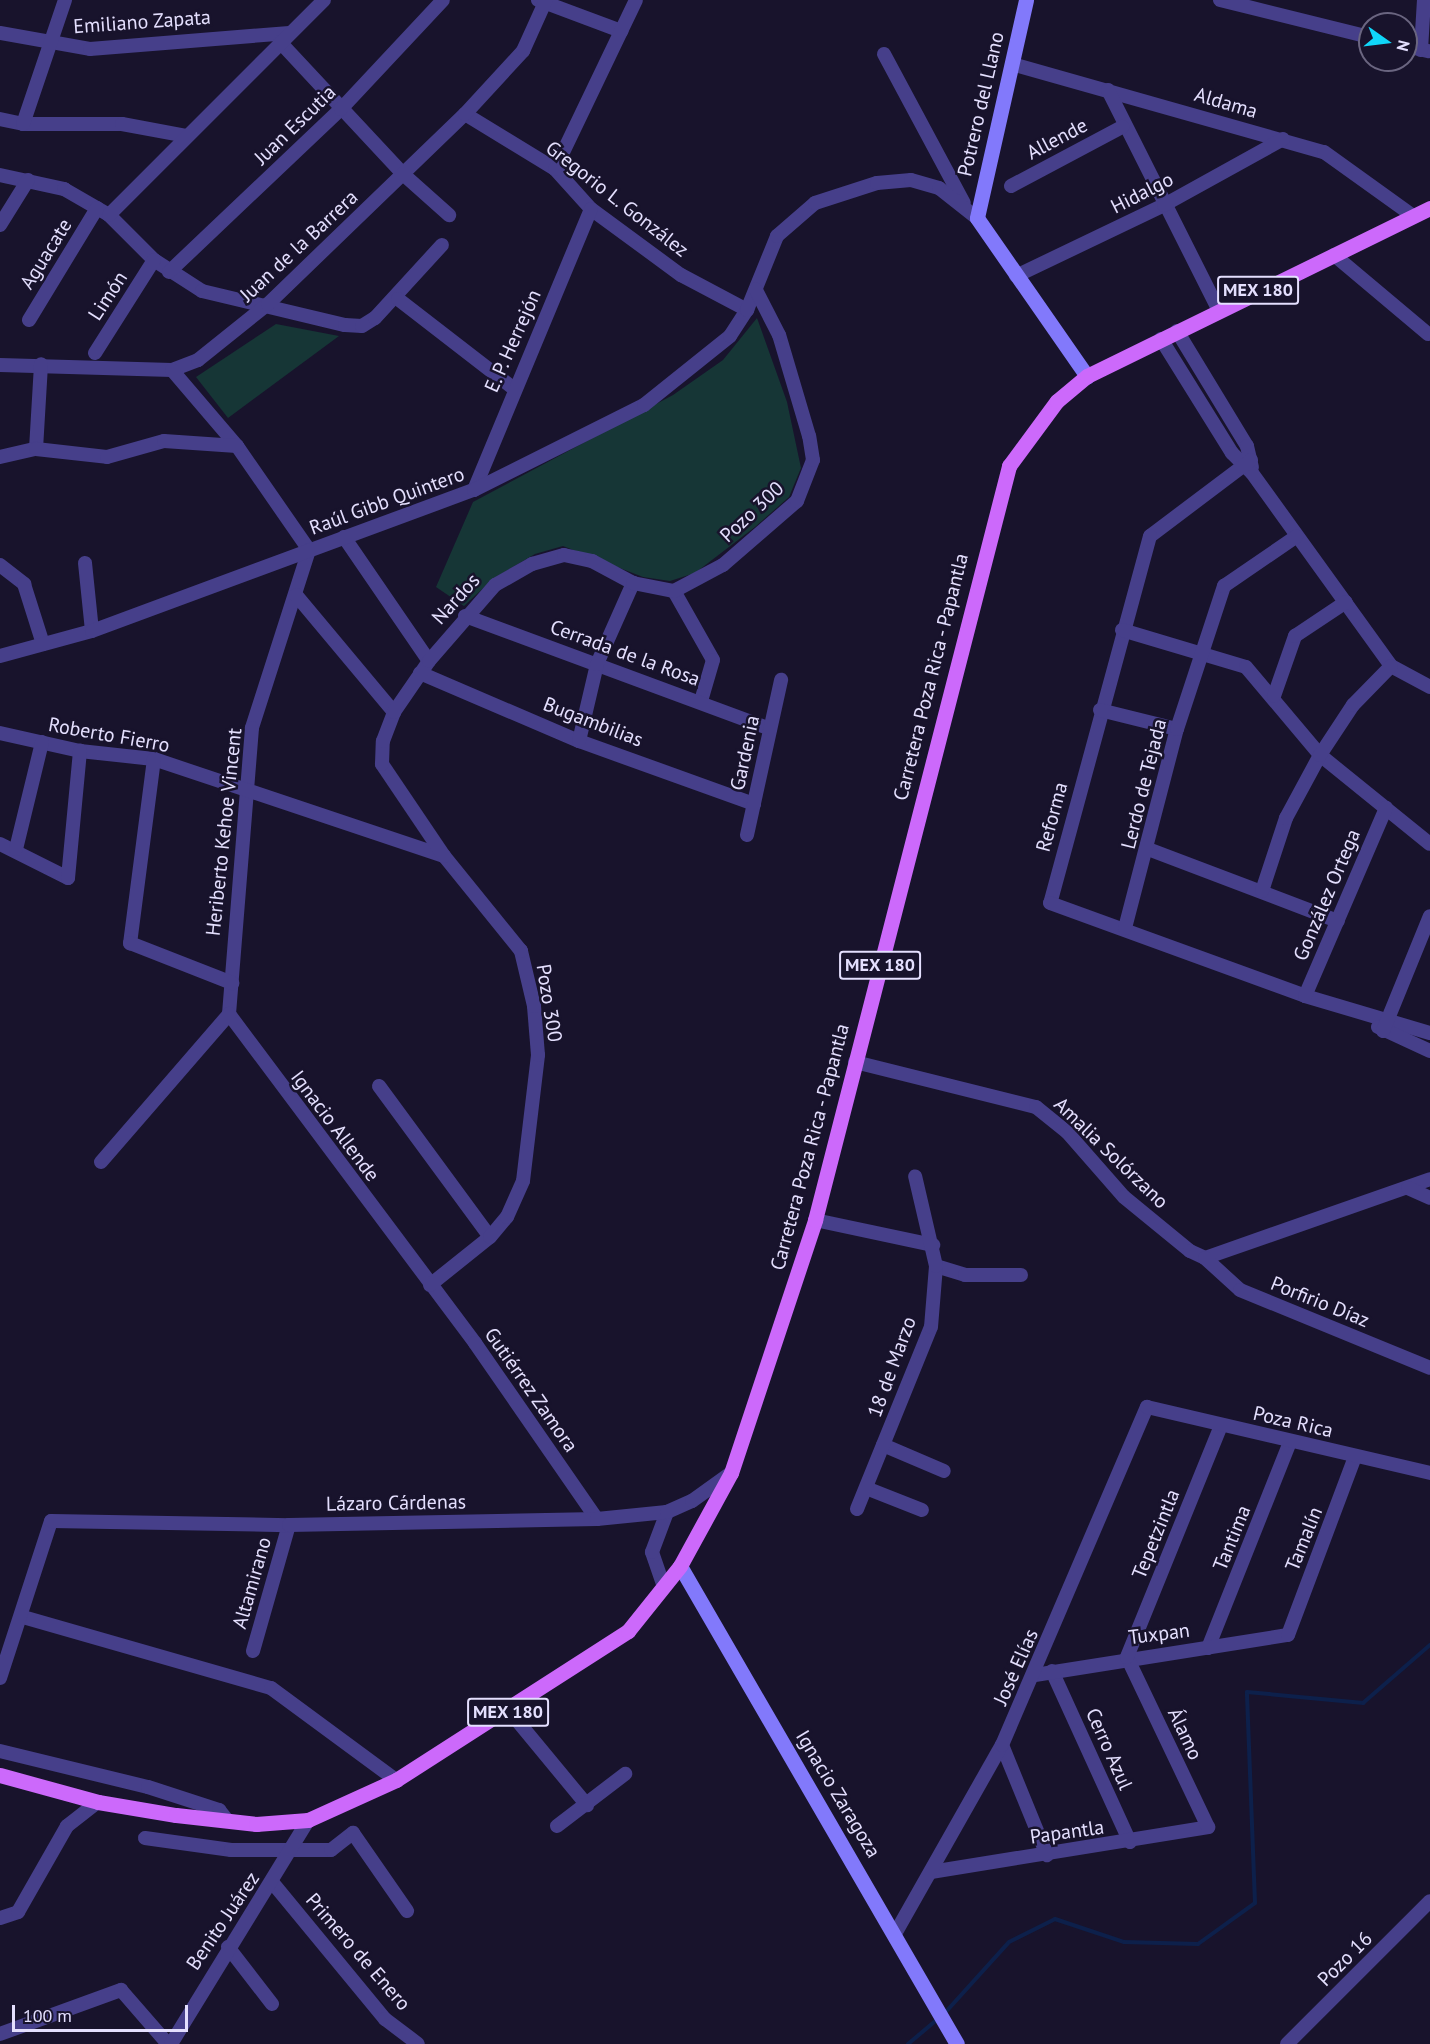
<!DOCTYPE html>
<meta charset="utf-8">
<style>
body{margin:0}
#map{position:relative;width:1430px;height:2044px;overflow:hidden;background:#18132c;font-family:"PT Sans",sans-serif}
div>[style]{position:absolute}
[style*='--x']{left:calc(var(--x)*1px);top:calc(var(--y)*1px);width:calc(var(--w)*1px);rotate:calc(var(--a)*1deg)}
.green>*{inset:0;background:#163636}
.stream>*{height:4px;margin:-2px;padding:0 2px;transform-origin:2px;border-radius:2px;background:#0d204b}
.street>*{height:14px;margin:-7px;padding:0 7px;transform-origin:7px;border-radius:7px;background:#463f8a}
.secondary>*{height:15px;margin:-7.5px;padding:0 7.5px;transform-origin:7.5px;border-radius:7.5px;background:#8279fb}
.primary>*{height:15px;margin:-7.5px;padding:0 7.5px;transform-origin:7.5px;border-radius:7.5px;background:#cc69fb}
span{translate:-50% -50%;white-space:nowrap;text-align:center;line-height:1.15;-webkit-text-stroke:5px #18132c;paint-order:stroke}
.shield-label span{padding:2px 4px;background:#18132c;border:2px solid;border-radius:4px;-webkit-text-stroke-width:0}
.shield-label{font-size:18px;color:#e4dffe;font-weight:700}
.street-label{font-size:20px;color:#e4dffe}
.north{position:absolute;left:1358px;top:12px;width:60px;height:60px;box-sizing:border-box;background:#18132c;border:2px solid #6a6580;border-radius:50%;rotate:104deg;font-size:16px;font-weight:700;line-height:24px;text-align:center;color:#e4dffe}
.north::after{content:'';display:block;margin:auto;width:21px;height:27px;background:#10d6f9;clip-path:polygon(50% 0,100% 100%,50% 72%,0 100%)}
.scale{position:absolute;left:12px;top:2005px;width:176px;height:27px;box-sizing:border-box;border:3px solid #e4dffe;border-top:0;padding-left:8px;font-size:18px;line-height:21px;white-space:nowrap;color:#e4dffe;-webkit-text-stroke:4px #18132c;paint-order:stroke}
</style>
<div id="map">
<div class="green">
<i style="clip-path:polygon(757px 318px,787px 402px,801px 468px,789px 497px,755px 527px,695px 573px,670px 581px,643px 577px,563px 546px,535px 554px,494px 578px,464px 606px,436px 587px,473px 502px,673px 395px,723px 360px)"></i>
<i style="clip-path:polygon(276px 324px,339px 336px,228px 418px,196px 377px)"></i>
</div>
<div class="stream">
<i style="--x:943;--y:2015;--w:98;--a:-47.9"></i>
<i style="--x:1009;--y:1942;--w:51;--a:-26.6"></i>
<i style="--x:1055;--y:1919;--w:73;--a:18.4"></i>
<i style="--x:1124;--y:1942;--w:74;--a:1.5"></i>
<i style="--x:1198;--y:1944;--w:70;--a:-35.7"></i>
<i style="--x:1255;--y:1903;--w:211;--a:-92.2"></i>
<i style="--x:1247;--y:1692;--w:117;--a:5.4"></i>
<i style="--x:1363;--y:1703;--w:89;--a:-40.9"></i>
<i style="--x:908;--y:2044;--w:38;--a:-40"></i>
</div>
<div class="street">
<i style="--x:538;--y:0;--w:89;--a:20.5"></i>
<i style="--x:1220;--y:0;--w:154;--a:13.9"></i>
<i style="--x:0;--y:33;--w:91;--a:10.1"></i>
<i style="--x:90;--y:49;--w:200;--a:-4.6"></i>
<i style="--x:280;--y:42;--w:180;--a:47"></i>
<i style="--x:403;--y:174;--w:62;--a:41.7"></i>
<i style="--x:1406;--y:46;--w:23;--a:13"></i>
<i style="--x:1421;--y:50;--w:50;--a:-86.6"></i>
<i style="--x:884;--y:54;--w:169;--a:61.8"></i>
<i style="--x:1012;--y:64;--w:324;--a:15.8"></i>
<i style="--x:1324;--y:152;--w:110;--a:35.7"></i>
<i style="--x:1108;--y:90;--w:245;--a:63.3"></i>
<i style="--x:465;--y:114;--w:105;--a:31.4"></i>
<i style="--x:555;--y:169;--w:54;--a:48"></i>
<i style="--x:591;--y:209;--w:112;--a:36.3"></i>
<i style="--x:681;--y:275;--w:75;--a:27.9"></i>
<i style="--x:0;--y:119;--w:24;--a:12"></i>
<i style="--x:23;--y:124;--w:99;--a:0"></i>
<i style="--x:122;--y:124;--w:65;--a:10.6"></i>
<i style="--x:23;--y:124;--w:131;--a:-71.3"></i>
<i style="--x:555;--y:169;--w:187;--a:-64.4"></i>
<i style="--x:0;--y:175;--w:66;--a:12.3"></i>
<i style="--x:64;--y:189;--w:52;--a:30"></i>
<i style="--x:109;--y:215;--w:64;--a:45"></i>
<i style="--x:154;--y:260;--w:57;--a:32.9"></i>
<i style="--x:202;--y:291;--w:147;--a:13.4"></i>
<i style="--x:345;--y:325;--w:17;--a:3"></i>
<i style="--x:362;--y:326;--w:15;--a:-32"></i>
<i style="--x:375;--y:318;--w:99;--a:-47.5"></i>
<i style="--x:1011;--y:186;--w:126;--a:-28"></i>
<i style="--x:109;--y:215;--w:304;--a:-45"></i>
<i style="--x:0;--y:225;--w:53;--a:-58.1"></i>
<i style="--x:1334;--y:255;--w:123;--a:40"></i>
<i style="--x:169;--y:272;--w:237;--a:-43.5"></i>
<i style="--x:341;--y:109;--w:149;--a:-46.9"></i>
<i style="--x:1016;--y:276;--w:164;--a:-25.6"></i>
<i style="--x:1164;--y:205;--w:136;--a:-29"></i>
<i style="--x:398;--y:299;--w:145;--a:37.7"></i>
<i style="--x:29;--y:320;--w:131;--a:-58.7"></i>
<i style="--x:1177;--y:331;--w:135;--a:58.7"></i>
<i style="--x:1247;--y:446;--w:22;--a:77"></i>
<i style="--x:1161;--y:339;--w:134;--a:58.1"></i>
<i style="--x:1232;--y:453;--w:28;--a:45"></i>
<i style="--x:1252;--y:473;--w:238;--a:54.2"></i>
<i style="--x:1391;--y:666;--w:44;--a:28.3"></i>
<i style="--x:95;--y:353;--w:110;--a:-57.6"></i>
<i style="--x:0;--y:365;--w:172;--a:1.7"></i>
<i style="--x:172;--y:370;--w:28;--a:-21"></i>
<i style="--x:198;--y:360;--w:90;--a:-38.7"></i>
<i style="--x:268;--y:304;--w:274;--a:-44"></i>
<i style="--x:465;--y:114;--w:86;--a:-47.4"></i>
<i style="--x:523;--y:51;--w:56;--a:-65.7"></i>
<i style="--x:172;--y:370;--w:100;--a:49.5"></i>
<i style="--x:237;--y:446;--w:126;--a:55.3"></i>
<i style="--x:309;--y:550;--w:187;--a:107.8"></i>
<i style="--x:252;--y:728;--w:287;--a:94.6"></i>
<i style="--x:229;--y:1014;--w:411;--a:53.2"></i>
<i style="--x:475;--y:1343;--w:214;--a:55.3"></i>
<i style="--x:36;--y:449;--w:85;--a:-86.6"></i>
<i style="--x:0;--y:457;--w:37;--a:-13"></i>
<i style="--x:36;--y:449;--w:71;--a:6.4"></i>
<i style="--x:107;--y:457;--w:59;--a:-15.7"></i>
<i style="--x:164;--y:441;--w:73;--a:3.9"></i>
<i style="--x:1251;--y:460;--w:126;--a:143"></i>
<i style="--x:1150;--y:536;--w:380;--a:105.2"></i>
<i style="--x:1050;--y:903;--w:271;--a:20"></i>
<i style="--x:1305;--y:996;--w:130;--a:16.5"></i>
<i style="--x:474;--y:490;--w:304;--a:-67.4"></i>
<i style="--x:344;--y:537;--w:150;--a:55.6"></i>
<i style="--x:85;--y:563;--w:68;--a:84.1"></i>
<i style="--x:0;--y:565;--w:31;--a:38"></i>
<i style="--x:24;--y:584;--w:63;--a:72.4"></i>
<i style="--x:674;--y:591;--w:79;--a:60.5"></i>
<i style="--x:713;--y:660;--w:43;--a:106.3"></i>
<i style="--x:296;--y:595;--w:153;--a:50.1"></i>
<i style="--x:465;--y:616;--w:325;--a:20.3"></i>
<i style="--x:1122;--y:630;--w:129;--a:16.6"></i>
<i style="--x:1246;--y:667;--w:115;--a:49.9"></i>
<i style="--x:1320;--y:755;--w:141;--a:39"></i>
<i style="--x:0;--y:656;--w:95;--a:-15.2"></i>
<i style="--x:92;--y:631;--w:407;--a:-20.3"></i>
<i style="--x:474;--y:490;--w:190;--a:-26.6"></i>
<i style="--x:644;--y:405;--w:110;--a:-38.7"></i>
<i style="--x:730;--y:336;--w:31;--a:-57"></i>
<i style="--x:747;--y:310;--w:80;--a:-67.9"></i>
<i style="--x:777;--y:236;--w:50;--a:-41"></i>
<i style="--x:815;--y:203;--w:65;--a:-17.9"></i>
<i style="--x:877;--y:183;--w:34;--a:-5"></i>
<i style="--x:911;--y:180;--w:29;--a:16"></i>
<i style="--x:939;--y:188;--w:48;--a:38.3"></i>
<i style="--x:420;--y:673;--w:173;--a:23.2"></i>
<i style="--x:579;--y:741;--w:186;--a:19.8"></i>
<i style="--x:1274;--y:696;--w:64;--a:-70.7"></i>
<i style="--x:1295;--y:636;--w:61;--a:-33.7"></i>
<i style="--x:1100;--y:710;--w:79;--a:13.9"></i>
<i style="--x:0;--y:733;--w:82;--a:12.7"></i>
<i style="--x:80;--y:751;--w:74;--a:6.2"></i>
<i style="--x:154;--y:759;--w:306;--a:18.5"></i>
<i style="--x:579;--y:741;--w:79;--a:-76.8"></i>
<i style="--x:597;--y:664;--w:89;--a:-66"></i>
<i style="--x:154;--y:759;--w:186;--a:97.4"></i>
<i style="--x:130;--y:943;--w:110;--a:21.4"></i>
<i style="--x:747;--y:835;--w:159;--a:-77.6"></i>
<i style="--x:0;--y:844;--w:76;--a:26.6"></i>
<i style="--x:68;--y:878;--w:128;--a:-84.6"></i>
<i style="--x:16;--y:849;--w:110;--a:-76.3"></i>
<i style="--x:1148;--y:849;--w:203;--a:20.8"></i>
<i style="--x:1262;--y:891;--w:77;--a:-71.8"></i>
<i style="--x:1286;--y:818;--w:72;--a:-61.6"></i>
<i style="--x:1320;--y:755;--w:60;--a:-56.6"></i>
<i style="--x:1353;--y:705;--w:54;--a:-45.7"></i>
<i style="--x:1125;--y:928;--w:206;--a:-75.4"></i>
<i style="--x:1177;--y:729;--w:151;--a:-71.8"></i>
<i style="--x:1224;--y:586;--w:88;--a:-34.4"></i>
<i style="--x:1305;--y:996;--w:205;--a:-66.7"></i>
<i style="--x:1378;--y:1027;--w:57;--a:24.8"></i>
<i style="--x:1383;--y:1031;--w:124;--a:-67.8"></i>
<i style="--x:855;--y:1062;--w:187;--a:14"></i>
<i style="--x:1036;--y:1107;--w:40;--a:39"></i>
<i style="--x:1067;--y:1132;--w:86;--a:48.8"></i>
<i style="--x:1124;--y:1197;--w:85;--a:39.3"></i>
<i style="--x:1190;--y:1251;--w:17;--a:25"></i>
<i style="--x:1205;--y:1258;--w:238;--a:-19.3"></i>
<i style="--x:379;--y:1086;--w:187;--a:53.7"></i>
<i style="--x:101;--y:1162;--w:196;--a:-49.1"></i>
<i style="--x:1408;--y:1188;--w:24;--a:24"></i>
<i style="--x:815;--y:1220;--w:121;--a:12"></i>
<i style="--x:1205;--y:1258;--w:47;--a:42.4"></i>
<i style="--x:1240;--y:1290;--w:205;--a:22.3"></i>
<i style="--x:936;--y:1266;--w:30;--a:17"></i>
<i style="--x:965;--y:1275;--w:56;--a:0"></i>
<i style="--x:430;--y:1285;--w:77;--a:-38.7"></i>
<i style="--x:490;--y:1237;--w:26;--a:-50"></i>
<i style="--x:507;--y:1217;--w:39;--a:-66"></i>
<i style="--x:523;--y:1181;--w:127;--a:-83.2"></i>
<i style="--x:538;--y:1055;--w:49;--a:-94.7"></i>
<i style="--x:534;--y:1006;--w:57;--a:-103.3"></i>
<i style="--x:521;--y:951;--w:122;--a:-129"></i>
<i style="--x:444;--y:856;--w:111;--a:-124"></i>
<i style="--x:382;--y:764;--w:23;--a:-88"></i>
<i style="--x:383;--y:741;--w:31;--a:-69"></i>
<i style="--x:394;--y:712;--w:62;--a:-55.5"></i>
<i style="--x:429;--y:661;--w:101;--a:-49"></i>
<i style="--x:495;--y:585;--w:43;--a:-29.6"></i>
<i style="--x:532;--y:564;--w:33;--a:-16"></i>
<i style="--x:564;--y:555;--w:29;--a:12"></i>
<i style="--x:592;--y:561;--w:47;--a:28.2"></i>
<i style="--x:633;--y:583;--w:42;--a:11"></i>
<i style="--x:674;--y:591;--w:55;--a:-28"></i>
<i style="--x:723;--y:565;--w:98;--a:-40.9"></i>
<i style="--x:797;--y:501;--w:44;--a:-68.7"></i>
<i style="--x:813;--y:460;--w:24;--a:-99"></i>
<i style="--x:809;--y:436;--w:105;--a:-106.5"></i>
<i style="--x:779;--y:335;--w:51;--a:-117.1"></i>
<i style="--x:883;--y:1445;--w:66;--a:23.1"></i>
<i style="--x:866;--y:1488;--w:60;--a:21.4"></i>
<i style="--x:857;--y:1509;--w:196;--a:-67.9"></i>
<i style="--x:931;--y:1327;--w:61;--a:-85.3"></i>
<i style="--x:936;--y:1266;--w:92;--a:-103.1"></i>
<i style="--x:664;--y:1587;--w:37;--a:-109"></i>
<i style="--x:652;--y:1552;--w:43;--a:-69.4"></i>
<i style="--x:23;--y:1617;--w:258;--a:16"></i>
<i style="--x:271;--y:1688;--w:155;--a:36.4"></i>
<i style="--x:1208;--y:1648;--w:222;--a:-68.3"></i>
<i style="--x:253;--y:1651;--w:131;--a:-74.1"></i>
<i style="--x:1052;--y:1671;--w:188;--a:65.5"></i>
<i style="--x:1035;--y:1675;--w:256;--a:-9"></i>
<i style="--x:1288;--y:1635;--w:190;--a:-69.4"></i>
<i style="--x:0;--y:1678;--w:165;--a:-72"></i>
<i style="--x:51;--y:1521;--w:238;--a:1"></i>
<i style="--x:289;--y:1525;--w:308;--a:-1.1"></i>
<i style="--x:597;--y:1519;--w:70;--a:-5.7"></i>
<i style="--x:667;--y:1512;--w:27;--a:-24"></i>
<i style="--x:692;--y:1501;--w:48;--a:-35.7"></i>
<i style="--x:510;--y:1712;--w:121;--a:50.4"></i>
<i style="--x:1002;--y:1745;--w:119;--a:67.8"></i>
<i style="--x:0;--y:1751;--w:152;--a:13.7"></i>
<i style="--x:148;--y:1787;--w:75;--a:17.9"></i>
<i style="--x:219;--y:1810;--w:13;--a:51"></i>
<i style="--x:557;--y:1826;--w:86;--a:-37.4"></i>
<i style="--x:145;--y:1838;--w:87;--a:7.9"></i>
<i style="--x:231;--y:1850;--w:100;--a:0"></i>
<i style="--x:331;--y:1850;--w:28;--a:-38"></i>
<i style="--x:353;--y:1833;--w:95;--a:55.3"></i>
<i style="--x:931;--y:1872;--w:281;--a:-9.2"></i>
<i style="--x:1208;--y:1827;--w:188;--a:-115.5"></i>
<i style="--x:1127;--y:1657;--w:250;--a:-67.9"></i>
<i style="--x:272;--y:1882;--w:178;--a:50.5"></i>
<i style="--x:385;--y:2019;--w:41;--a:37.1"></i>
<i style="--x:0;--y:1918;--w:19;--a:-18"></i>
<i style="--x:18;--y:1912;--w:99;--a:-60.3"></i>
<i style="--x:67;--y:1826;--w:39;--a:-38"></i>
<i style="--x:896;--y:1932;--w:215;--a:-60.5"></i>
<i style="--x:1002;--y:1745;--w:368;--a:-66.8"></i>
<i style="--x:1147;--y:1407;--w:291;--a:13.1"></i>
<i style="--x:228;--y:1947;--w:72;--a:52.3"></i>
<i style="--x:0;--y:2034;--w:129;--a:-20"></i>
<i style="--x:121;--y:1990;--w:72;--a:49"></i>
<i style="--x:171;--y:2044;--w:263;--a:-58.5"></i>
<i style="--x:1287;--y:2044;--w:202;--a:-45"></i>
</div>
<div class="secondary">
<i style="--x:1026;--y:0;--w:223;--a:102.7"></i>
<i style="--x:977;--y:218;--w:193;--a:55.2"></i>
<i style="--x:680;--y:1566;--w:552;--a:59.91"></i>
</div>
<div class="primary">
<i style="--x:0;--y:1775;--w:102;--a:15.4"></i>
<i style="--x:98;--y:1802;--w:79;--a:9.5"></i>
<i style="--x:176;--y:1815;--w:81;--a:6.4"></i>
<i style="--x:256;--y:1824;--w:52;--a:-4.4"></i>
<i style="--x:308;--y:1820;--w:97;--a:-24.4"></i>
<i style="--x:396;--y:1780;--w:276;--a:-32.7"></i>
<i style="--x:628;--y:1631;--w:83;--a:-51.3"></i>
<i style="--x:680;--y:1566;--w:106;--a:-61.3"></i>
<i style="--x:731;--y:1473;--w:267;--a:-71.6"></i>
<i style="--x:815;--y:1220;--w:779;--a:-75.57"></i>
<i style="--x:1009;--y:466;--w:81;--a:-53.6"></i>
<i style="--x:1057;--y:401;--w:39;--a:-40"></i>
<i style="--x:1087;--y:376;--w:382;--a:-26.1"></i>
</div>
<div class="shield-label">
<span style="left:1258px;top:290px">MEX 180</span>
<span style="left:880px;top:965px">MEX 180</span>
<span style="left:508px;top:1712px">MEX 180</span>
</div>
<div class="street-label">
<span style="left:142px;top:22px;rotate:-4deg">Emiliano Zapata</span>
<span style="left:1226px;top:103px;rotate:16deg">Aldama</span>
<span style="left:981px;top:104px;rotate:-77deg">Potrero del Llano</span>
<span style="left:295px;top:125px;rotate:-44deg">Juan Escutia</span>
<span style="left:1057px;top:139px;rotate:-28deg">Allende</span>
<span style="left:1142px;top:193px;rotate:-27deg">Hidalgo</span>
<span style="left:617px;top:199px;rotate:38deg">Gregorio L. González</span>
<span style="left:299px;top:246px;rotate:-43deg">Juan de la Barrera</span>
<span style="left:46px;top:254px;rotate:-58deg">Aguacate</span>
<span style="left:108px;top:296px;rotate:-57deg">Limón</span>
<span style="left:513px;top:341px;rotate:-66deg">E. P. Herrejón</span>
<span style="left:387px;top:501px;rotate:-20deg">Raúl Gibb Quintero</span>
<span style="left:752px;top:512px;rotate:-43deg">Pozo 300</span>
<span style="left:456px;top:599px;rotate:-48deg">Nardos</span>
<span style="left:625px;top:653px;rotate:20deg">Cerrada de la Rosa</span>
<span style="left:931px;top:677px;rotate:-76deg">Carretera Poza Rica - Papantla</span>
<span style="left:593px;top:722px;rotate:21deg">Bugambilias</span>
<span style="left:109px;top:735px;rotate:10deg">Roberto Fierro</span>
<span style="left:745px;top:753px;rotate:-78deg">Gardenia</span>
<span style="left:1144px;top:784px;rotate:-76deg">Lerdo de Tejada</span>
<span style="left:1052px;top:817px;rotate:-75deg">Reforma</span>
<span style="left:224px;top:832px;rotate:-84deg">Heriberto Kehoe Vincent</span>
<span style="left:1327px;top:895px;rotate:-67deg">González Ortega</span>
<span style="left:549px;top:1003px;rotate:81deg">Pozo 300</span>
<span style="left:335px;top:1126px;rotate:53deg">Ignacio Allende</span>
<span style="left:810px;top:1147px;rotate:-75deg">Carretera Poza Rica - Papantla</span>
<span style="left:1111px;top:1153px;rotate:44deg">Amalia Solórzano</span>
<span style="left:1320px;top:1302px;rotate:22deg">Porfirio Díaz</span>
<span style="left:892px;top:1367px;rotate:-70deg">18 de Marzo</span>
<span style="left:531px;top:1390px;rotate:55deg">Gutiérrez Zamora</span>
<span style="left:1293px;top:1422px;rotate:13deg">Poza Rica</span>
<span style="left:396px;top:1503px;rotate:-1deg">Lázaro Cárdenas</span>
<span style="left:1156px;top:1534px;rotate:-68deg">Tepetzintla</span>
<span style="left:1232px;top:1538px;rotate:-68deg">Tantima</span>
<span style="left:1304px;top:1539px;rotate:-68deg">Tamalín</span>
<span style="left:252px;top:1583px;rotate:-74deg">Altamirano</span>
<span style="left:1159px;top:1634px;rotate:-7deg">Tuxpan</span>
<span style="left:1016px;top:1667px;rotate:-66deg">José Elías</span>
<span style="left:1185px;top:1734px;rotate:65deg">Álamo</span>
<span style="left:1109px;top:1749px;rotate:66deg">Cerro Azul</span>
<span style="left:838px;top:1794px;rotate:59deg">Ignacio Zaragoza</span>
<span style="left:1067px;top:1832px;rotate:-8deg">Papantla</span>
<span style="left:223px;top:1921px;rotate:-56deg">Benito Juárez</span>
<span style="left:358px;top:1952px;rotate:49deg">Primero de Enero</span>
<span style="left:1345px;top:1959px;rotate:-45deg">Pozo 16</span>
</div>
<div class="north">N</div>
<div class="scale">100 m</div>
</div>
